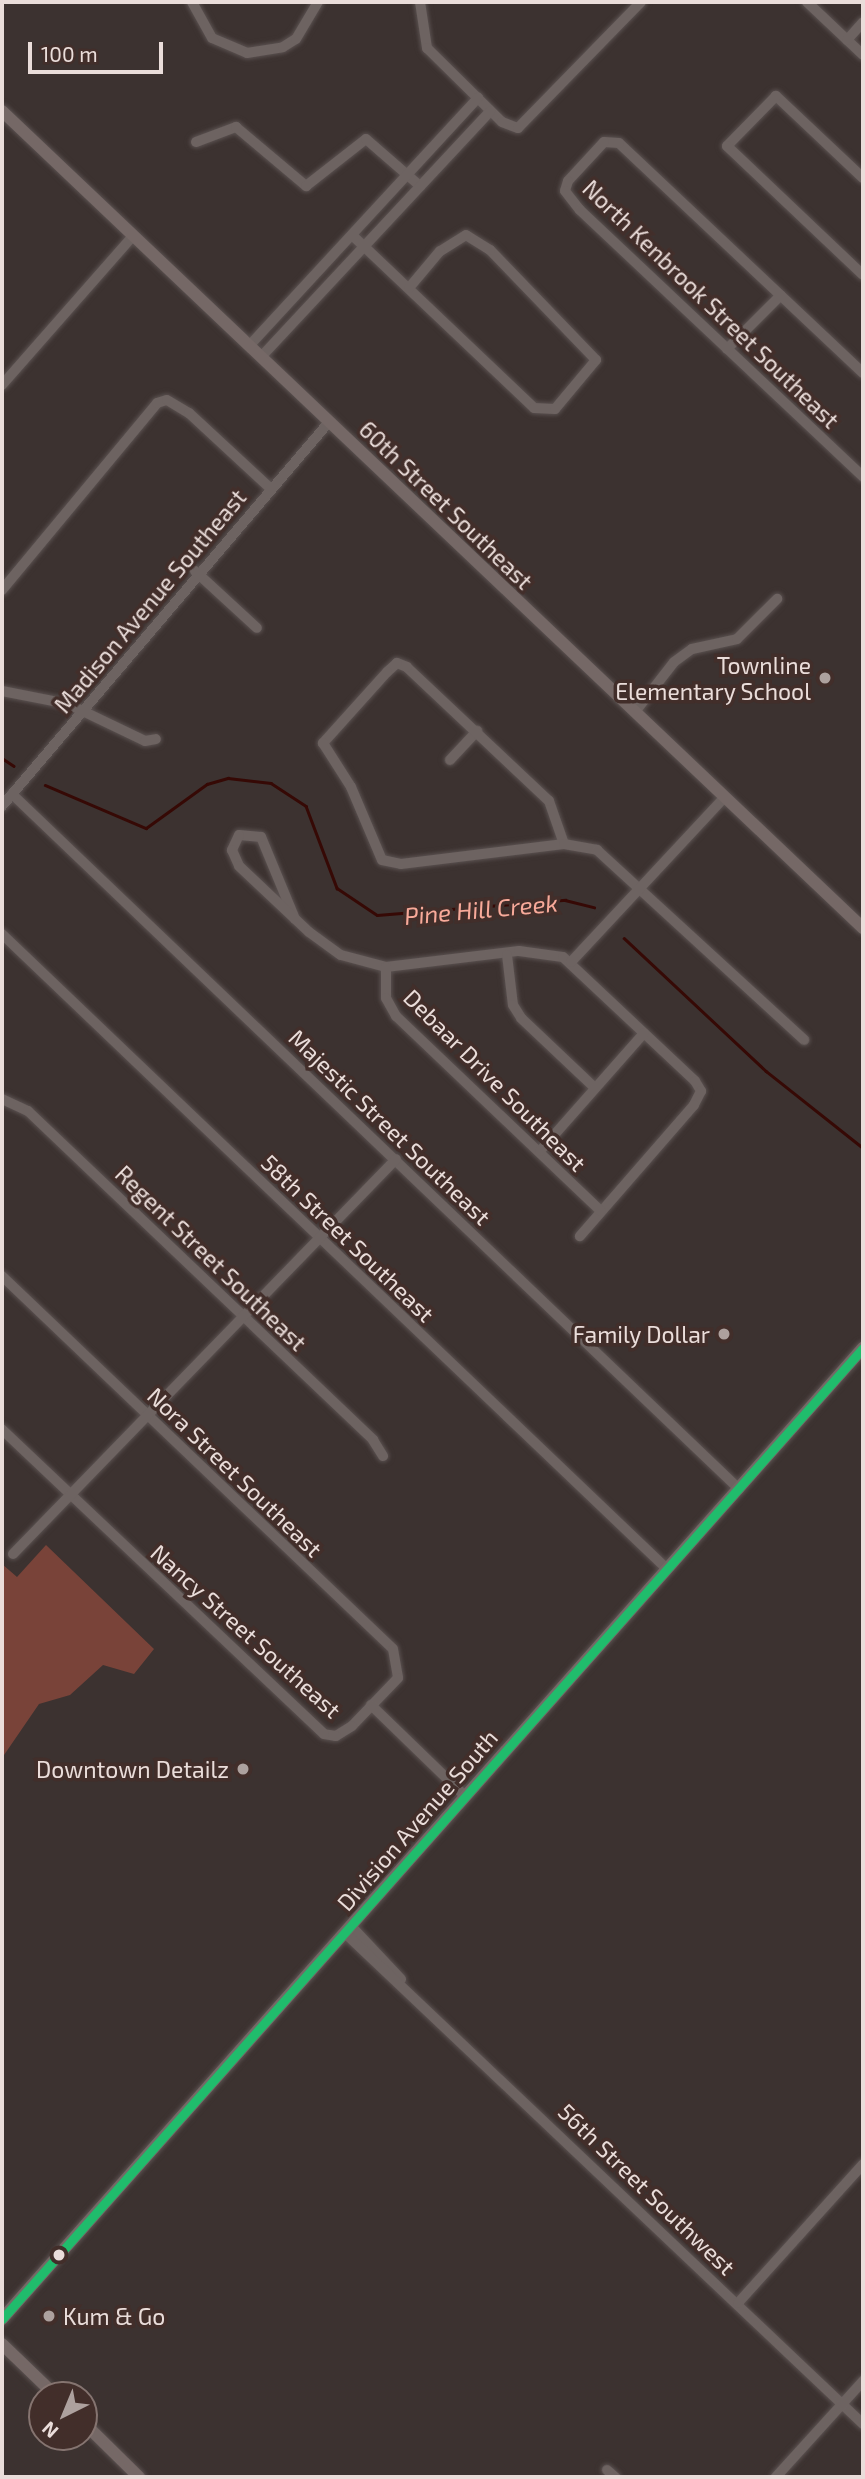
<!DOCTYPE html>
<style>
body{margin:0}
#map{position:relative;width:865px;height:2479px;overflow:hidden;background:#3c3230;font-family:"Exo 2",sans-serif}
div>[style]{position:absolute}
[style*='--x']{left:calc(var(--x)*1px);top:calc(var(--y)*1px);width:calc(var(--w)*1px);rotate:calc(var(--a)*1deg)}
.green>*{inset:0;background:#794339}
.stream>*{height:2.5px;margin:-1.25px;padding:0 1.25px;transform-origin:1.25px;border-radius:1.25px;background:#360905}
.roads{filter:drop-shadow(0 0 2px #5a5150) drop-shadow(0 0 2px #5a5150)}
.minor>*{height:10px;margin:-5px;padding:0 5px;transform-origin:5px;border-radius:5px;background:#6d6361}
.major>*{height:12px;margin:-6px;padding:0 6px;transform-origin:6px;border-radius:6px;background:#756866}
.bus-1>*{height:9px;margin:-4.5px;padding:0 4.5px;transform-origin:4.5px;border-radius:4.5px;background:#20bc6c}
.dots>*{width:19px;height:19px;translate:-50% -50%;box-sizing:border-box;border:4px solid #422e2a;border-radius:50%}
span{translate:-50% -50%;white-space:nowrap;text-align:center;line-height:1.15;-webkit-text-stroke:7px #422e2a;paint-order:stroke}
.street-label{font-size:23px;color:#eaddda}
.poi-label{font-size:23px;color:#eaddda}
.right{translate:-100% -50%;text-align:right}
.left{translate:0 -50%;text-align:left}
.water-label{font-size:24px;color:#f8aa9a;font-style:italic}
.frame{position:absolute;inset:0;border:4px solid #eaddda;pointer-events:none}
.north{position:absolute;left:28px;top:2381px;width:70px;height:70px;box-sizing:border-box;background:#422e2a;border:2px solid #857470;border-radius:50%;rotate:223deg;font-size:19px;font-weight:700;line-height:28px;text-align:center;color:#eaddda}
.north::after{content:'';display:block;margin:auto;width:24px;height:32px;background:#ada19e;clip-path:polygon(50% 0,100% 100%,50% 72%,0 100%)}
.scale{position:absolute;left:28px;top:42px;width:135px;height:32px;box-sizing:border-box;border:4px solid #eaddda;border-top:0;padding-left:9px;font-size:21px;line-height:24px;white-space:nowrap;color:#eaddda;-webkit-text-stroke:5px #422e2a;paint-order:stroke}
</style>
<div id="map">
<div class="green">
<i style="clip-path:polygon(46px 1545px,154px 1649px,134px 1674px,103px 1665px,70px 1695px,39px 1704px,2px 1758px,2px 1564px,17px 1577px)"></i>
</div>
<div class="stream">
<i style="--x:2;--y:758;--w:14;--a:34"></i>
<i style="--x:45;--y:785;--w:110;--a:23.1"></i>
<i style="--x:146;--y:828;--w:75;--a:-35.8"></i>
<i style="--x:207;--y:784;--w:22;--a:-16"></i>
<i style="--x:228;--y:778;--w:43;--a:6.6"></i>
<i style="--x:271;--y:783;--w:42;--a:33.3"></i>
<i style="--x:306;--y:806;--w:88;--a:69.3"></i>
<i style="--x:337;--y:888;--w:48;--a:34"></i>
<i style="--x:377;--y:915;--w:189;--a:-4.6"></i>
<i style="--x:565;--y:900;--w:30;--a:14"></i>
<i style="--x:624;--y:938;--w:195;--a:43.1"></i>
<i style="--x:766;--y:1071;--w:124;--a:38.4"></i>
</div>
<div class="roads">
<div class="minor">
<i style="--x:192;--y:2;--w:41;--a:60.9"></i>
<i style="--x:212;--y:38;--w:38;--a:23"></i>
<i style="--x:247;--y:53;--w:36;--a:-9"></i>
<i style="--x:283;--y:47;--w:15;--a:-32"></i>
<i style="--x:296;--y:39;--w:43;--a:-59.3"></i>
<i style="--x:420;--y:2;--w:47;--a:81.3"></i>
<i style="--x:427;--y:48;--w:105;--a:44.6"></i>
<i style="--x:502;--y:122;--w:17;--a:21"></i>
<i style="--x:518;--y:128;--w:176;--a:-45.7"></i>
<i style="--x:807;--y:2;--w:77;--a:43.4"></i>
<i style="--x:847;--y:40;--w:24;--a:-48"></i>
<i style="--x:196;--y:142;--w:43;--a:-20.6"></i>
<i style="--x:236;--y:127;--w:92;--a:40.1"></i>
<i style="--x:306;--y:186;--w:76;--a:-38.1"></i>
<i style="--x:366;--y:139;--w:72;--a:41"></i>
<i style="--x:863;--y:178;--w:120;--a:-136.7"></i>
<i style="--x:776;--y:96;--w:70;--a:134.4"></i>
<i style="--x:727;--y:146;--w:187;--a:43.5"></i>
<i style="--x:352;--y:235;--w:251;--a:43.5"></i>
<i style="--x:534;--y:408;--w:21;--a:3"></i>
<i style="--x:555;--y:409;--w:64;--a:-50.1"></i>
<i style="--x:596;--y:360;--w:153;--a:-133.9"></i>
<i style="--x:490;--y:250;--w:28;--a:-148"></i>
<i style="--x:466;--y:235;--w:31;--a:148"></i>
<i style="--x:440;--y:251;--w:48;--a:130"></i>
<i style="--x:249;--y:346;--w:338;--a:-47.3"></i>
<i style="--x:727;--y:349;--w:76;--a:-45"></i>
<i style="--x:261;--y:357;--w:336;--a:-47"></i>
<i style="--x:863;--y:373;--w:335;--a:-136.7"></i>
<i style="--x:619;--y:143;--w:15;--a:-176"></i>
<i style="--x:604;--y:142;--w:53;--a:132.7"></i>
<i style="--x:568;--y:181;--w:10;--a:107"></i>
<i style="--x:565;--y:191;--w:24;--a:52"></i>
<i style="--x:580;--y:210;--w:389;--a:43.3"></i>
<i style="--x:2;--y:385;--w:198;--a:-48.7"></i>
<i style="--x:195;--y:571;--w:84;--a:42.6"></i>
<i style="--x:2;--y:590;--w:243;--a:-50.3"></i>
<i style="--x:157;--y:403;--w:10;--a:-17"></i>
<i style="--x:167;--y:400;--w:26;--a:31"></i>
<i style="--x:189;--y:413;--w:110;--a:42.8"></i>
<i style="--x:2;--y:691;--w:67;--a:11.1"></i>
<i style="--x:68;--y:704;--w:85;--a:25.7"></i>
<i style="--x:145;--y:741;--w:11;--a:-10"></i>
<i style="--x:635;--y:712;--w:63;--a:-52"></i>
<i style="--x:674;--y:662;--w:22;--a:-36"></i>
<i style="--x:692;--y:649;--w:46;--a:-12.5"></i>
<i style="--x:737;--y:639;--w:57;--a:-45"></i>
<i style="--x:450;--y:760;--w:40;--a:-47"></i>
<i style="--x:12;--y:794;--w:1006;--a:43.71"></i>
<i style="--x:2;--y:806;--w:504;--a:-49.58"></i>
<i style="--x:564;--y:844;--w:46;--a:-109.2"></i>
<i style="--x:549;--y:801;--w:195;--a:-136.7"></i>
<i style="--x:407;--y:667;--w:11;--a:-158"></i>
<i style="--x:397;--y:663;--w:13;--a:138"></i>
<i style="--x:387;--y:672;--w:96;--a:132"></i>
<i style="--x:323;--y:743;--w:52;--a:57.5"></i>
<i style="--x:351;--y:787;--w:79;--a:67"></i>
<i style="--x:382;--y:860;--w:19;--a:12"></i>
<i style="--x:401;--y:864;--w:164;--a:-7"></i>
<i style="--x:564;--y:844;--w:34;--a:10"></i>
<i style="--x:597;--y:850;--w:281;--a:42.5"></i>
<i style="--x:295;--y:919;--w:89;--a:-112.5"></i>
<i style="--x:261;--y:837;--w:22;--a:-175"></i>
<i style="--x:239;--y:835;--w:17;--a:115"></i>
<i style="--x:232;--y:850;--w:17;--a:66"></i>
<i style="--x:239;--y:866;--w:96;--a:43.3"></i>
<i style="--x:309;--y:932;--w:39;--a:36"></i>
<i style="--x:341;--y:955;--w:47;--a:14.9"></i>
<i style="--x:386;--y:967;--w:134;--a:-6.9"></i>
<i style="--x:519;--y:951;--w:44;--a:7.8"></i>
<i style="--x:563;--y:957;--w:181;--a:43.2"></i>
<i style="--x:695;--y:1081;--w:12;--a:59"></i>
<i style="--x:701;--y:1091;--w:16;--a:117"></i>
<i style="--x:694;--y:1105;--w:174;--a:131"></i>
<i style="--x:2;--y:934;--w:919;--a:43.68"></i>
<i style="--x:507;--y:955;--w:50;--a:83.2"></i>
<i style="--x:513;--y:1005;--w:15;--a:58"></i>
<i style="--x:521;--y:1018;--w:102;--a:43.4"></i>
<i style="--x:571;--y:962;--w:226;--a:-47"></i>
<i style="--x:386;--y:967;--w:31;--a:90"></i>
<i style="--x:386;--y:998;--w:21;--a:61"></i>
<i style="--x:396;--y:1016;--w:283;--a:43.6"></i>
<i style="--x:2;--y:1099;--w:29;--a:25"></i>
<i style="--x:28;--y:1111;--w:477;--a:43.6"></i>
<i style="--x:373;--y:1440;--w:19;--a:58"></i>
<i style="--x:540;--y:1151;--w:157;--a:-48.6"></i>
<i style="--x:2;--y:1276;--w:540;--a:43.65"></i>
<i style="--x:393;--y:1649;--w:29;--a:80"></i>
<i style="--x:398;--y:1678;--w:66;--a:133.8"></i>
<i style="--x:352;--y:1726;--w:19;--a:148"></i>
<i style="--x:336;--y:1736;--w:12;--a:-171"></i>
<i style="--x:324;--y:1734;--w:444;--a:-136.6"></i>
<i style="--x:13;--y:1554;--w:550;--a:-45.88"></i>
<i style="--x:371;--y:1705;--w:131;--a:44.1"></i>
<i style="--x:351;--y:1926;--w:73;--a:46.7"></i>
<i style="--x:345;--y:1933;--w:714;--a:43.47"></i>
<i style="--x:738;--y:2303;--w:187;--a:-48"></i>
<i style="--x:607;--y:2470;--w:11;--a:41"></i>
<i style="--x:776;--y:2477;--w:130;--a:-47.8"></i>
</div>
<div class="major">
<i style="--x:2;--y:111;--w:1187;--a:43.5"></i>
<i style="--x:2;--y:2319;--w:1298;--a:-48.44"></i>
<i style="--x:2;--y:2344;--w:74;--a:43.9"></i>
<i style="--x:84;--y:2423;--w:77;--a:44.5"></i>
</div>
</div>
<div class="bus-1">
<i style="--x:2;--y:2319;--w:1298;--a:-48.44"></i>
</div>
<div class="dots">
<i style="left:825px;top:678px;background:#ada19e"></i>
<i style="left:724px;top:1334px;background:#ada19e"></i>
<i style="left:243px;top:1769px;background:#ada19e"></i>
<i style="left:59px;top:2255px;background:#eaddda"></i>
<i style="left:49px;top:2316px;background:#ada19e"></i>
</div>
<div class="street-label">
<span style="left:711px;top:304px;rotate:44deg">North Kenbrook Street Southeast</span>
<span style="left:446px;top:505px;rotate:44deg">60th Street Southeast</span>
<span style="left:150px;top:601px;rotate:-50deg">Madison Avenue Southeast</span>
<span style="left:495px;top:1080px;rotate:45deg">Debaar Drive Southeast</span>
<span style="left:390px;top:1127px;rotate:44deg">Majestic Street Southeast</span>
<span style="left:348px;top:1238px;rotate:44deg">58th Street Southeast</span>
<span style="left:211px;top:1258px;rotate:44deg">Regent Street Southeast</span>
<span style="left:235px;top:1472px;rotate:44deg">Nora Street Southeast</span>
<span style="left:246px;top:1631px;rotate:42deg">Nancy Street Southeast</span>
<span style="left:417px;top:1820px;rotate:-49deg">Division Avenue South</span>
<span style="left:647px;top:2189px;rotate:44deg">56th Street Southwest</span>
</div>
<div class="poi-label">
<span class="right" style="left:811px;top:678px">Townline<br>Elementary School</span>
<span class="right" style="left:710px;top:1334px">Family Dollar</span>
<span class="right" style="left:229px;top:1769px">Downtown Detailz</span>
<span class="left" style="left:63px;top:2316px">Kum &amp; Go</span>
</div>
<div class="water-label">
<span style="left:481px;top:909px;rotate:-5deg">Pine Hill Creek</span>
</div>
<div class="frame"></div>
<div class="north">N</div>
<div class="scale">100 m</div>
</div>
